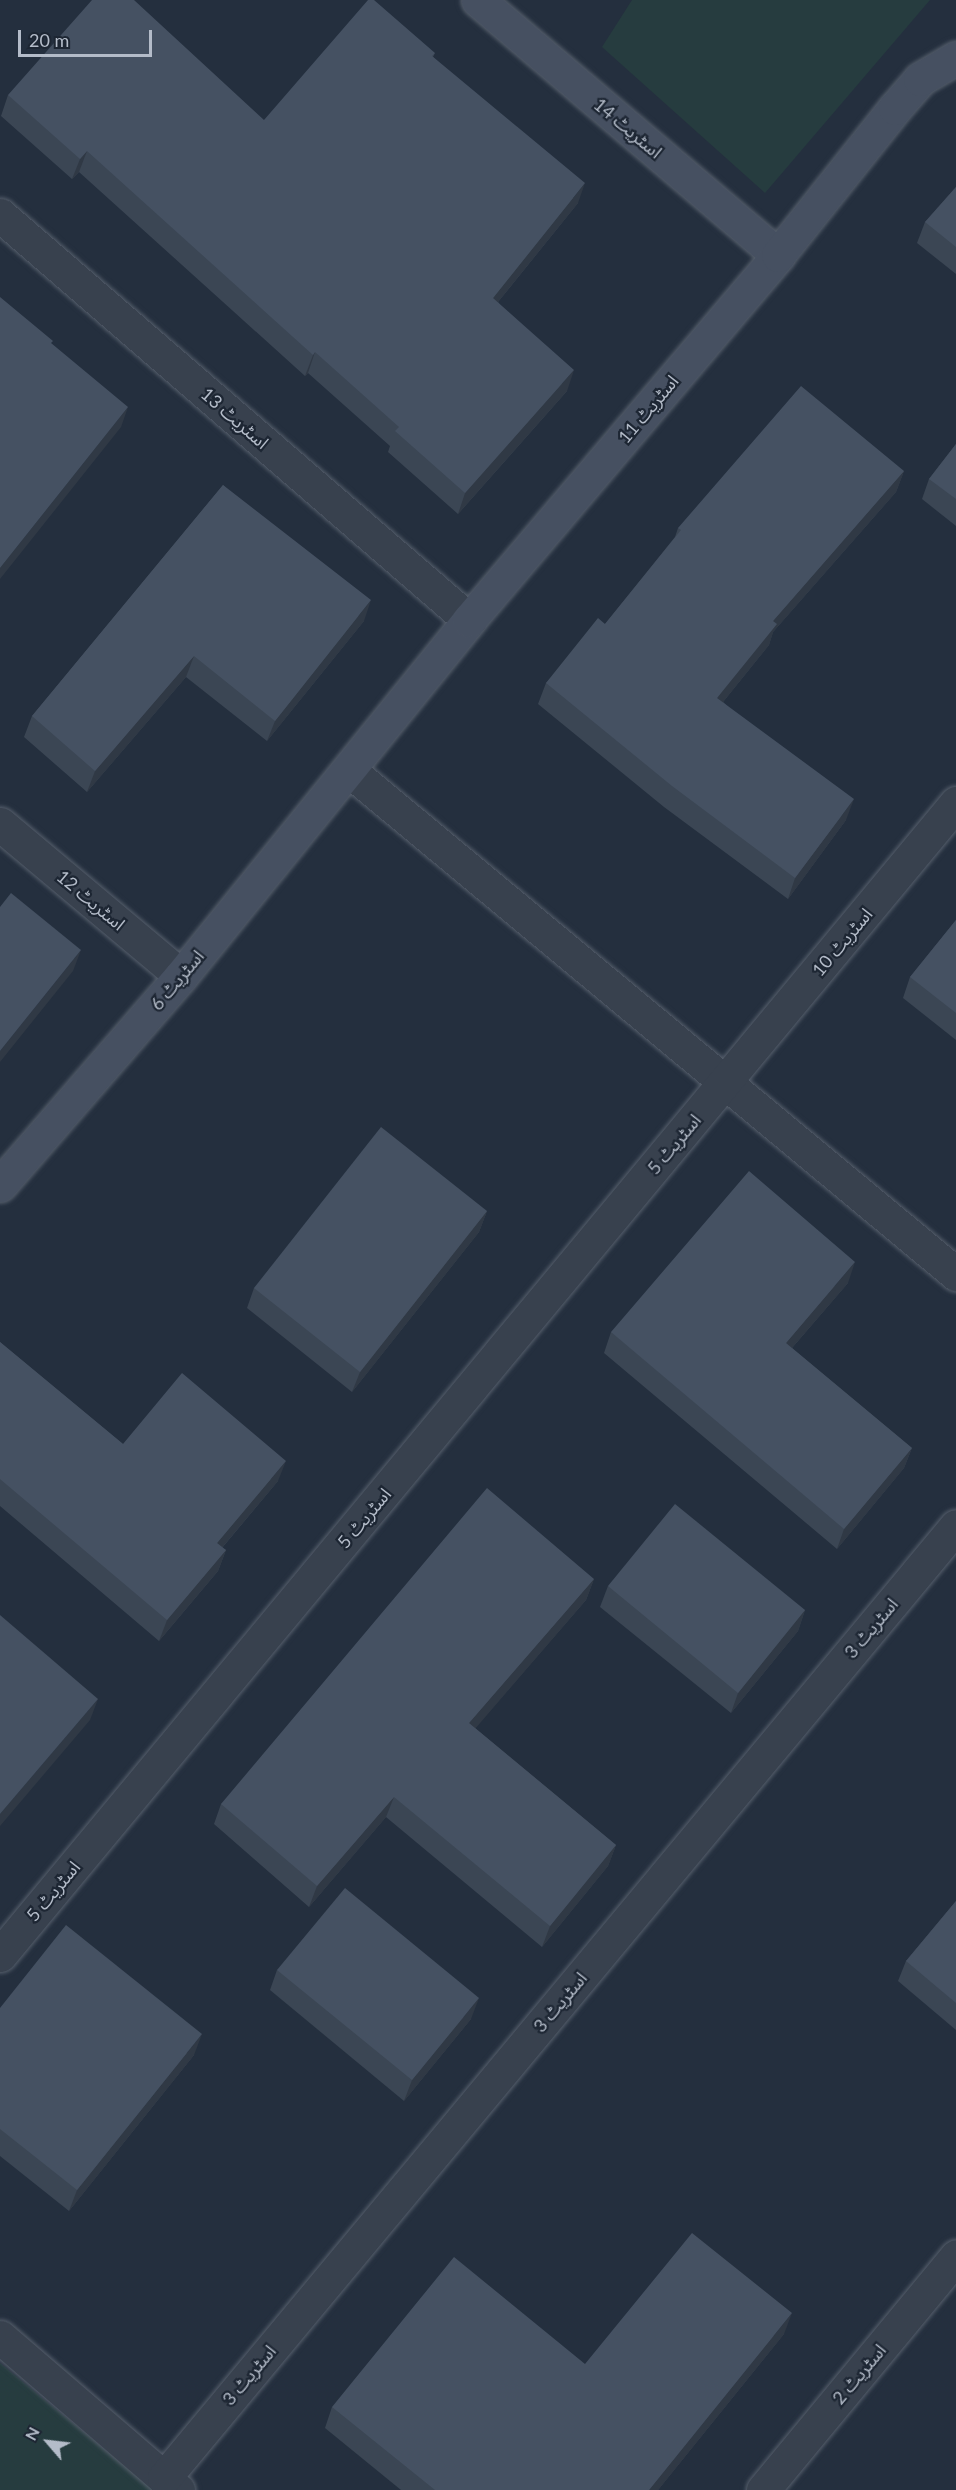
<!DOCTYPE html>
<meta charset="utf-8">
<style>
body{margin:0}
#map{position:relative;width:956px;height:2490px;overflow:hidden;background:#242f3e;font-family:Lato,"Noto Sans Arabic",sans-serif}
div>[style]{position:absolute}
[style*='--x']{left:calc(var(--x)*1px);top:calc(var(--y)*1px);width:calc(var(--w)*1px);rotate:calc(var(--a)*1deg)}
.green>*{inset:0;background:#263c3f}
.roads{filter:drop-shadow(0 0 2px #565f6c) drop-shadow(0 0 2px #565f6c)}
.street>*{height:33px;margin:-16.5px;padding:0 16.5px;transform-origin:16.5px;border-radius:16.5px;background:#38414e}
.secondary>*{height:33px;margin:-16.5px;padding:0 16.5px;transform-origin:16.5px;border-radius:16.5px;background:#465061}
.wall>*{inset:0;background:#3b4654}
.shaded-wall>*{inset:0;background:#303945}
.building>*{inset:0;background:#455162}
span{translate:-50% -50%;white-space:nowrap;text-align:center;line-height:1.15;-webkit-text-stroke:4.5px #1d2633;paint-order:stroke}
.street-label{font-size:18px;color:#b4bcc9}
.north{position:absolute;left:18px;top:2412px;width:60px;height:60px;-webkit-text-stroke:4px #1d2633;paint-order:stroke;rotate:298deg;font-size:16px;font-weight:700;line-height:24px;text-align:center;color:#b4bcc9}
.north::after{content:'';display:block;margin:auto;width:21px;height:27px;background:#b4bcc9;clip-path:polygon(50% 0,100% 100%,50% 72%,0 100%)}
.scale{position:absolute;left:18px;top:30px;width:134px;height:27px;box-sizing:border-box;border:3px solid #b4bcc9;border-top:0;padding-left:8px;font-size:18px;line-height:21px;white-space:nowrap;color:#b4bcc9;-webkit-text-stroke:4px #1d2633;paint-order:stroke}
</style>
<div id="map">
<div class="green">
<i style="clip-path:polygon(632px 0,930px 0,765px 193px,602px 47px)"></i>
<i style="clip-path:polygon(0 2363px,154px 2490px,0 2490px)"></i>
</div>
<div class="roads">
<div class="street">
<i style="--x:0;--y:215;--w:620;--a:40.81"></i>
<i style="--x:350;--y:771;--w:788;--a:39.69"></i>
<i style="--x:0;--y:824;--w:236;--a:40"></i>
<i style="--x:0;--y:1955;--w:1497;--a:-50.31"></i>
<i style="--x:0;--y:2337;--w:235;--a:40.7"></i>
<i style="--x:164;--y:2478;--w:1238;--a:-50.24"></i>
<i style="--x:763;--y:2490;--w:303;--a:-50.4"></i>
</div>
<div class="secondary">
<i style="--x:478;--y:0;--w:394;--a:40.4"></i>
<i style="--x:0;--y:1185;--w:276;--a:-49.1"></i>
<i style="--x:181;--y:976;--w:458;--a:-51"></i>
<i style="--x:469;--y:620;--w:478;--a:-49.7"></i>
<i style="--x:778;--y:255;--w:188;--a:-51.5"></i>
<i style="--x:895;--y:108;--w:38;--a:-49"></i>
<i style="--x:920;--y:79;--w:42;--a:-30.3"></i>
</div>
</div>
<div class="wall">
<i style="clip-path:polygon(435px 53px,433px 57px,578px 203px,498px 302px,567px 391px,458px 514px,388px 452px,390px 446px,308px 373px,305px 376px,79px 172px,72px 179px,1px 116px,8px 95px,264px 120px)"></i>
<i style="clip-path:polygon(956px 187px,956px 274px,917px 243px,925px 222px)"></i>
<i style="clip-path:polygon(956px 444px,956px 526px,922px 499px,929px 479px)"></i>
<i style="clip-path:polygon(904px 471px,896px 492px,773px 632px,769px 645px,723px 702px,846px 820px,788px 899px,664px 807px,538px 704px,546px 683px,605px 624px,675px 537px,678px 528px)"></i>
<i style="clip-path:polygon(223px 485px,364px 621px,267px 741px,186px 677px,87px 792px,24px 737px,32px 716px)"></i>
<i style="clip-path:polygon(956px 920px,956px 1040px,903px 998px,910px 977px)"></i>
<i style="clip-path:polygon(487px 1211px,479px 1232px,352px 1392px,247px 1308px,254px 1288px)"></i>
<i style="clip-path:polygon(848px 1283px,792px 1348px,912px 1448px,904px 1468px,837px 1549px,604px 1353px,611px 1332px)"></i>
<i style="clip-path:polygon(0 1342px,123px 1444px,278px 1481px,222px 1548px,226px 1550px,218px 1571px,159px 1641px,0 1506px)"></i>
<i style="clip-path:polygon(594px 1579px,586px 1600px,475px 1728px,616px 1845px,608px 1866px,542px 1947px,386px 1817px,309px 1907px,214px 1824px,221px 1804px)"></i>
<i style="clip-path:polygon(608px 1586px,805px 1610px,798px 1631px,731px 1713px,600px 1607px)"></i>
<i style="clip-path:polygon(956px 1901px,956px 2030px,898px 1981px,906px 1961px)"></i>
<i style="clip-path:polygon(277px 1970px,471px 2019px,404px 2101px,270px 1990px)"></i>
<i style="clip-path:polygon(0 2008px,194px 2055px,69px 2211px,0 2156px)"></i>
<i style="clip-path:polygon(784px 2334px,658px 2490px,401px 2490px,325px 2428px,332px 2407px,585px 2364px)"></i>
</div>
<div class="shaded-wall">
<i style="clip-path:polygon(87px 151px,79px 172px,72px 179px,80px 159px)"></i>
<i style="clip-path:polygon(585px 183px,578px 203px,485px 318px,493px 298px)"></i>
<i style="clip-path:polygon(315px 352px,308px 373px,305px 376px,313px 355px)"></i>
<i style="clip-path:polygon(574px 370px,567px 391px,458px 514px,465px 493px)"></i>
<i style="clip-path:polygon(128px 407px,121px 427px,0 579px,0 568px)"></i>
<i style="clip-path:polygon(904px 471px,896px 492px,773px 632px,769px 645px,710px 718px,717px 698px,773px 621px)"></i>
<i style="clip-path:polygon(371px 600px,364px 621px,267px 741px,275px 721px)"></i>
<i style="clip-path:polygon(194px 656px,186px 677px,87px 792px,95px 771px)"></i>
<i style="clip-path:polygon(854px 799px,846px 820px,788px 899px,795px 878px)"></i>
<i style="clip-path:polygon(81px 950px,73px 971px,0 1062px,0 1051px)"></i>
<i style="clip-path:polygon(487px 1211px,479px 1232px,352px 1392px,360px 1372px)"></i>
<i style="clip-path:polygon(855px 1262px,848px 1283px,778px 1364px,786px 1343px)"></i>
<i style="clip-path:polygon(912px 1448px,904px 1468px,837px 1549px,844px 1529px)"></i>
<i style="clip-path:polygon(286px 1461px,278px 1481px,209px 1563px,217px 1543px)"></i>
<i style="clip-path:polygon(226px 1550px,218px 1571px,159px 1641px,167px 1620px)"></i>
<i style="clip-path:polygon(594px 1579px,586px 1600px,462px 1744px,469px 1723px)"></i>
<i style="clip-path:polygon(805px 1610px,798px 1631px,731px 1713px,738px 1693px)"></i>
<i style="clip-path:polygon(98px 1699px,90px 1720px,0 1826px,0 1814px)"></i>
<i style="clip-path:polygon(394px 1797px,386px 1817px,309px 1907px,317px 1886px)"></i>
<i style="clip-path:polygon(616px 1845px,608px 1866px,542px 1947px,550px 1926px)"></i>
<i style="clip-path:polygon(479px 1998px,471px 2019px,404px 2101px,412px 2080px)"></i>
<i style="clip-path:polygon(202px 2034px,194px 2055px,69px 2211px,77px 2190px)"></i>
<i style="clip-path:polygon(792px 2313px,784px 2334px,658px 2490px,649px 2490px)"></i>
</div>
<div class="building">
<i style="clip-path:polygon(92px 0,134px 0,264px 120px,368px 0,374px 0,435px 53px,432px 56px,585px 183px,493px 298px,574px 370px,465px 493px,395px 431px,399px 427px,315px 352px,313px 355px,87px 151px,80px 159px,8px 95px)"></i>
<i style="clip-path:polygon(956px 187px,956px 247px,925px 222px)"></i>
<i style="clip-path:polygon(0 297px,53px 341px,51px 343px,128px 407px,0 568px)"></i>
<i style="clip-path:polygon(801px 386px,904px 471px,773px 621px,777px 624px,717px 698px,854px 799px,795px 878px,672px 786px,546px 683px,598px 618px,605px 624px,681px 530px,678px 528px)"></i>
<i style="clip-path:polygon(956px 444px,956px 499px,929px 479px)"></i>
<i style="clip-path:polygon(223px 485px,371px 600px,275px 721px,194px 656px,95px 771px,32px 716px)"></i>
<i style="clip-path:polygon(11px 893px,81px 950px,0 1051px,0 907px)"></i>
<i style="clip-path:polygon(956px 920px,956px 1013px,910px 977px)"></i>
<i style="clip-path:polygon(381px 1127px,487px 1211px,360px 1372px,254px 1288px)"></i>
<i style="clip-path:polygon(749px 1171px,855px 1262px,786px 1343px,912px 1448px,844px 1529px,611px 1332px)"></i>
<i style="clip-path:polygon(0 1342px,123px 1444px,182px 1373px,286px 1461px,217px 1543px,226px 1550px,167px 1620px,0 1479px)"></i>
<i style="clip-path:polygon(487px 1488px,594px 1579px,469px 1723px,616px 1845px,550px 1926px,394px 1797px,317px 1886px,221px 1804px)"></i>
<i style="clip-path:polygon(675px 1504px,805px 1610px,738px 1693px,608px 1586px)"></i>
<i style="clip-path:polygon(0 1615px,98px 1699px,0 1814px)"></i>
<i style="clip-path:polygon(345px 1888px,479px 1998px,412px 2080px,277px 1970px)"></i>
<i style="clip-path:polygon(956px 1901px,956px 2003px,906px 1961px)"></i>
<i style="clip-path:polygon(66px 1925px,202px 2034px,77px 2190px,0 2129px,0 2008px)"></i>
<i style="clip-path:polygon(692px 2233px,792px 2313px,649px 2490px,435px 2490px,332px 2407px,454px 2257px,585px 2364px)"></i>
</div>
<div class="street-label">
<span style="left:628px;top:128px;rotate:40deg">اسٹریٹ 14</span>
<span style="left:648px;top:409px;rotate:-50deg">اسٹریٹ 11</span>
<span style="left:235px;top:418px;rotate:41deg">اسٹریٹ 13</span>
<span style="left:91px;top:900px;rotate:40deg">اسٹریٹ 12</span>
<span style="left:842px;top:942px;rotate:-50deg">اسٹریٹ 10</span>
<span style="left:177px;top:980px;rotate:-50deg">اسٹریٹ 6</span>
<span style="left:674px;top:1144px;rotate:-50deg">اسٹریٹ 5</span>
<span style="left:364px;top:1518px;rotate:-50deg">اسٹریٹ 5</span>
<span style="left:871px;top:1628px;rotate:-50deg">اسٹریٹ 3</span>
<span style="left:53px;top:1891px;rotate:-50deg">اسٹریٹ 5</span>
<span style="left:560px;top:2002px;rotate:-50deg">اسٹریٹ 3</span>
<span style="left:859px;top:2374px;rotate:-50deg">اسٹریٹ 2</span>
<span style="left:249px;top:2375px;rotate:-50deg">اسٹریٹ 3</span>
</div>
<div class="north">N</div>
<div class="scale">20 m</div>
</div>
